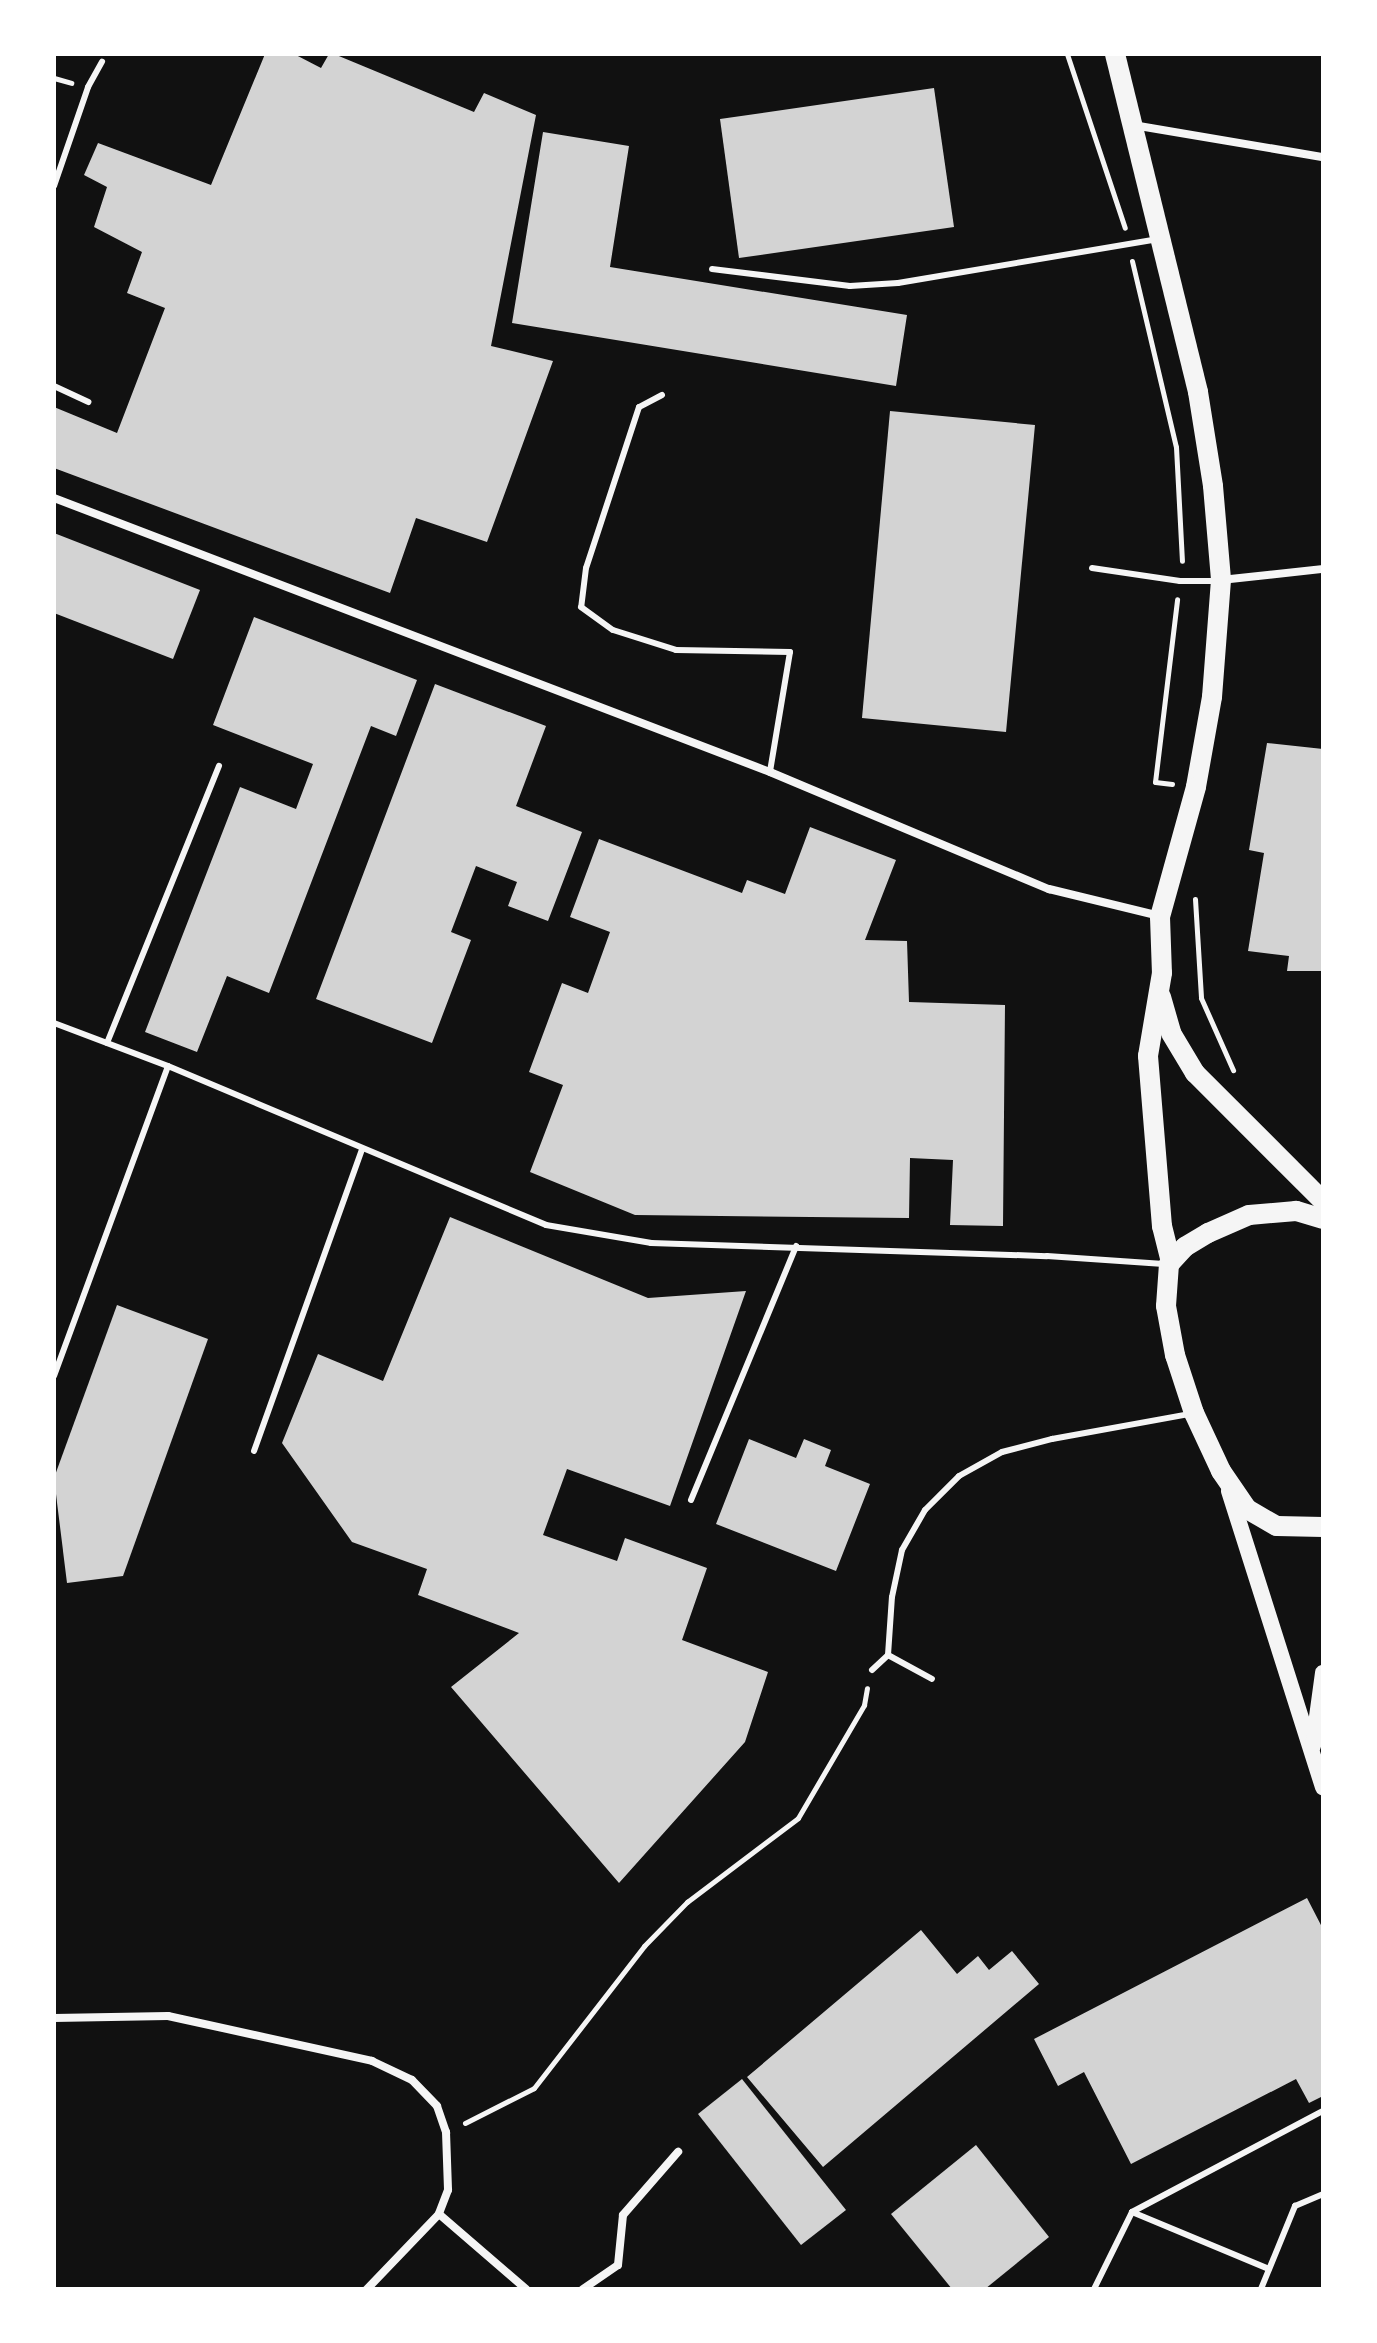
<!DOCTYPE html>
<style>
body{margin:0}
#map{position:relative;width:1377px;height:2343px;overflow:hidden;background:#111;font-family:Overpass,sans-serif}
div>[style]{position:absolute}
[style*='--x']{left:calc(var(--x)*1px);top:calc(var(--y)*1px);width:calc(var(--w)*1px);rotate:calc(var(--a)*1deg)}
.building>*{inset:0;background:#d3d3d3}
.path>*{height:5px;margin:-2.5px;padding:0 2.5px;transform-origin:2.5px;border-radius:2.5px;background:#f5f5f5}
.service>*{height:6px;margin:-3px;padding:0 3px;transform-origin:3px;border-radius:3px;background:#f5f5f5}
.minor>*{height:8px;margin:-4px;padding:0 4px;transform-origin:4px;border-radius:4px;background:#f5f5f5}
.secondary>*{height:16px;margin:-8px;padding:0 8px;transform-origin:8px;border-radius:8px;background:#f5f5f5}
.primary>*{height:20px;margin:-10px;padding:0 10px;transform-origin:10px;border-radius:10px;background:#f5f5f5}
span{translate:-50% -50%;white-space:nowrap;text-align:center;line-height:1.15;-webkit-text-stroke:8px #fff;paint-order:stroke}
.frame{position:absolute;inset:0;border:56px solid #fff;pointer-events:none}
</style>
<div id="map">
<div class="building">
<i style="clip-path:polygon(265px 54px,294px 54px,321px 68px,329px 54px,334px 54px,474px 112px,484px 93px,536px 115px,491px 346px,553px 361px,487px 542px,416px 518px,390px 593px,54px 468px,54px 407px,117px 433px,165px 308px,127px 293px,142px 252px,94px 227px,107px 187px,84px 175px,98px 143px,211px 185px)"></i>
<i style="clip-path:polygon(934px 88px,954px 227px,739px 258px,720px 119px)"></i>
<i style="clip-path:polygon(543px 132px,629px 146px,610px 267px,907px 315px,896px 386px,512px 323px)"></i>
<i style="clip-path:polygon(890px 411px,1035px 425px,1006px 732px,862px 718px)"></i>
<i style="clip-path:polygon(54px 533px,200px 590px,173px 659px,54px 613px)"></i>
<i style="clip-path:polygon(254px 617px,417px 680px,396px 736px,371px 726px,269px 993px,227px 976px,197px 1052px,145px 1032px,240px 787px,296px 809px,313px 764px,213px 725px)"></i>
<i style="clip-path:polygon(435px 684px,546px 726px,516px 806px,582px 832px,548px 921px,508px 906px,517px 882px,476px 866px,451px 932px,471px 940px,432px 1043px,316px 999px)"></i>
<i style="clip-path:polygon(1267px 743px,1323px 749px,1323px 971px,1287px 971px,1289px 956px,1248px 951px,1264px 853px,1249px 850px)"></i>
<i style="clip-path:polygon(810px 827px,896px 860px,865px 940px,907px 941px,909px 1002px,1005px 1005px,1003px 1226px,950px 1225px,953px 1160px,910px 1158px,909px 1218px,635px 1215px,530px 1172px,563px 1085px,529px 1072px,562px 983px,588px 993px,610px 932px,570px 917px,599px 839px,742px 893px,747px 880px,785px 894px)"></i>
<i style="clip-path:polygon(450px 1217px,648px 1298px,746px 1291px,670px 1506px,567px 1469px,543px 1535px,617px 1561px,625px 1538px,707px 1568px,682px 1640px,768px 1672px,745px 1742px,619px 1883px,451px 1687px,519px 1633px,418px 1595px,427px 1569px,352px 1542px,282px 1443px,318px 1354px,383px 1381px)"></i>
<i style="clip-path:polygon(117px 1305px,208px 1339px,123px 1576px,67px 1583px,54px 1478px)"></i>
<i style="clip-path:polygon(749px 1439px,796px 1458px,804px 1439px,831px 1450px,825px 1466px,870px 1484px,836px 1571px,716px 1524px)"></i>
<i style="clip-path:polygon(1307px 1898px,1323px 1929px,1323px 2096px,1309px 2103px,1296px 2079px,1131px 2164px,1084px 2072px,1058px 2086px,1034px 2039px)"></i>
<i style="clip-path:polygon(921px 1930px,957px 1974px,978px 1956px,989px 1970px,1012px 1951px,1039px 1984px,823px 2167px,747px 2077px)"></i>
<i style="clip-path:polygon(742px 2079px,846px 2210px,801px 2245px,698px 2114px)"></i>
<i style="clip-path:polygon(976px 2145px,1049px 2237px,985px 2289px,952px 2289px,891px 2214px)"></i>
</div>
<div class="path">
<i style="--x:1067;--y:54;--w:183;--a:71.6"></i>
<i style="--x:54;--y:78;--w:18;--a:16"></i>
<i style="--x:1132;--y:261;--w:191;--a:76.7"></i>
<i style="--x:1176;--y:447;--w:114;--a:87"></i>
<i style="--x:1172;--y:784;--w:17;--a:-173"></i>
<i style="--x:1155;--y:782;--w:184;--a:-83.1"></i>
<i style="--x:1195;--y:899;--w:99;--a:86.5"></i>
<i style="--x:1201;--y:998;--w:79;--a:66"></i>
<i style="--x:465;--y:2123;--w:77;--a:-26.9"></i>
<i style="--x:534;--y:2088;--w:180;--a:-52.2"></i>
<i style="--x:644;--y:1946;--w:62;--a:-45.7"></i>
<i style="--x:687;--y:1902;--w:139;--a:-37.1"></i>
<i style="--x:798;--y:1818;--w:131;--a:-59.7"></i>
<i style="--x:864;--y:1705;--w:17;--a:-80"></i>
</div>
<div class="service">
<i style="--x:54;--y:186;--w:105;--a:-71"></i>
<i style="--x:88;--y:87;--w:29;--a:-61"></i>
<i style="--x:712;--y:269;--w:139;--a:7"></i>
<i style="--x:850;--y:286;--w:48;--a:-3.6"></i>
<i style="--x:898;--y:283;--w:264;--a:-9.6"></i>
<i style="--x:54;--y:386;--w:38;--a:25"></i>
<i style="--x:662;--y:395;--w:26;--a:152"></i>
<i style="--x:639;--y:407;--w:169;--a:108.2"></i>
<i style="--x:586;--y:568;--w:39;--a:97"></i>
<i style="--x:581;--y:607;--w:39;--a:36"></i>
<i style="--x:613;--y:630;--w:66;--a:17.6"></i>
<i style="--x:676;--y:650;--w:114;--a:1"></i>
<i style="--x:790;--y:652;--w:122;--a:99.5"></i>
<i style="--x:1092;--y:568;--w:89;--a:8.4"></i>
<i style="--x:1180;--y:581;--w:39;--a:0"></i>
<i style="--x:54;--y:1023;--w:122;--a:20.7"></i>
<i style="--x:168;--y:1066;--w:410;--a:22.8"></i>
<i style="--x:546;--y:1225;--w:107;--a:9.7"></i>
<i style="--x:651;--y:1243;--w:396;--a:1.9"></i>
<i style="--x:1047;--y:1256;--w:117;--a:3.9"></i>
<i style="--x:107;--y:1043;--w:299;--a:-68"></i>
<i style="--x:54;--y:1376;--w:330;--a:-69.8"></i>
<i style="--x:254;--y:1451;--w:320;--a:-70.3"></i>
<i style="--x:691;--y:1500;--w:275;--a:-67.5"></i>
<i style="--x:888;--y:1655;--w:58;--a:-86.1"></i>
<i style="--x:892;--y:1597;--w:48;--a:-78"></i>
<i style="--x:902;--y:1550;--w:46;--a:-60.1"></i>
<i style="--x:925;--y:1510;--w:48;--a:-45"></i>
<i style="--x:959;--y:1476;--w:49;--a:-29.2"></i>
<i style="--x:1002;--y:1452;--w:52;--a:-14.6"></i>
<i style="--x:1052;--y:1439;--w:139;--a:-10.3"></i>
<i style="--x:872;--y:1670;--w:22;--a:-43"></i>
<i style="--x:888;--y:1655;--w:50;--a:28.6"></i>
<i style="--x:1132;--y:2212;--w:148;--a:22.6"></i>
<i style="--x:1094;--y:2289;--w:86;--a:-63.7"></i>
<i style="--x:1132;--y:2212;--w:216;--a:-27.9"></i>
<i style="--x:1261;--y:2289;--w:90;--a:-67.7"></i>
<i style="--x:1295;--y:2206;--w:30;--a:-23"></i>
</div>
<div class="minor">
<i style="--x:1133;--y:125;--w:193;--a:9.6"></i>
<i style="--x:54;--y:498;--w:767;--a:20.94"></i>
<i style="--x:770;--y:772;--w:303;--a:22.8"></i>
<i style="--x:1049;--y:889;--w:114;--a:13.7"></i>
<i style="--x:1221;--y:580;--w:103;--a:-6.2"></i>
<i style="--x:54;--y:2018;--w:114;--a:-1"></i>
<i style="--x:168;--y:2016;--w:209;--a:12.4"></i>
<i style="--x:372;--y:2061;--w:44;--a:25.4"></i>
<i style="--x:412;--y:2080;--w:36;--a:46"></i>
<i style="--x:437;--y:2106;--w:28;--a:71"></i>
<i style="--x:446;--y:2132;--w:58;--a:88"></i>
<i style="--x:448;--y:2190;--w:26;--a:111"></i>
<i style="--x:439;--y:2214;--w:104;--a:133.8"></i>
<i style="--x:439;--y:2214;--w:115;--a:40.8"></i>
<i style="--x:583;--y:2289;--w:42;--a:-34.4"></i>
<i style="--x:618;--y:2265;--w:50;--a:-84.3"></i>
<i style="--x:623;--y:2215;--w:84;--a:-48.9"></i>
</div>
<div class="secondary">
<i style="--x:1229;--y:1491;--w:311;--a:72.4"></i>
<i style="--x:1313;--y:1746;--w:74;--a:-82.2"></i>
</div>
<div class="primary">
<i style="--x:1115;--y:54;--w:348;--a:76.2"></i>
<i style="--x:1198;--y:392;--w:95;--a:80.9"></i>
<i style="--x:1213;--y:486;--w:94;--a:85.1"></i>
<i style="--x:1221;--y:580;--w:117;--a:94.4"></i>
<i style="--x:1212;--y:697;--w:91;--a:100.1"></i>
<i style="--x:1196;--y:787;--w:135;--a:105.5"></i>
<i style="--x:1160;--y:917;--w:56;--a:88"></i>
<i style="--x:1162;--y:973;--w:84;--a:99.6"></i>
<i style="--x:1148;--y:1056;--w:171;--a:85.3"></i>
<i style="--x:1162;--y:1226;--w:37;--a:76"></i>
<i style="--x:1161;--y:997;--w:37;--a:74"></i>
<i style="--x:1171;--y:1033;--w:47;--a:59"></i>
<i style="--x:1195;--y:1073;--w:181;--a:45"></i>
<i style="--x:1323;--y:1219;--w:28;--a:-163"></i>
<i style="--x:1296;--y:1211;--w:47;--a:175.1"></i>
<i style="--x:1249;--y:1215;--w:45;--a:156.3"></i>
<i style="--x:1208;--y:1233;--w:27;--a:149"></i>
<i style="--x:1185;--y:1247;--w:23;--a:133"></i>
<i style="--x:1169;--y:1264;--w:42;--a:94.1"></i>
<i style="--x:1166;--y:1306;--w:50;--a:79.6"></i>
<i style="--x:1175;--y:1355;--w:61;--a:71.9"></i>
<i style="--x:1194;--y:1413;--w:64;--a:65"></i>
<i style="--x:1221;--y:1471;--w:46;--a:55.6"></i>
<i style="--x:1247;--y:1509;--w:34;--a:30"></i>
<i style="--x:1277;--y:1526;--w:46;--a:1.2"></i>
</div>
<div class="frame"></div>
</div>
